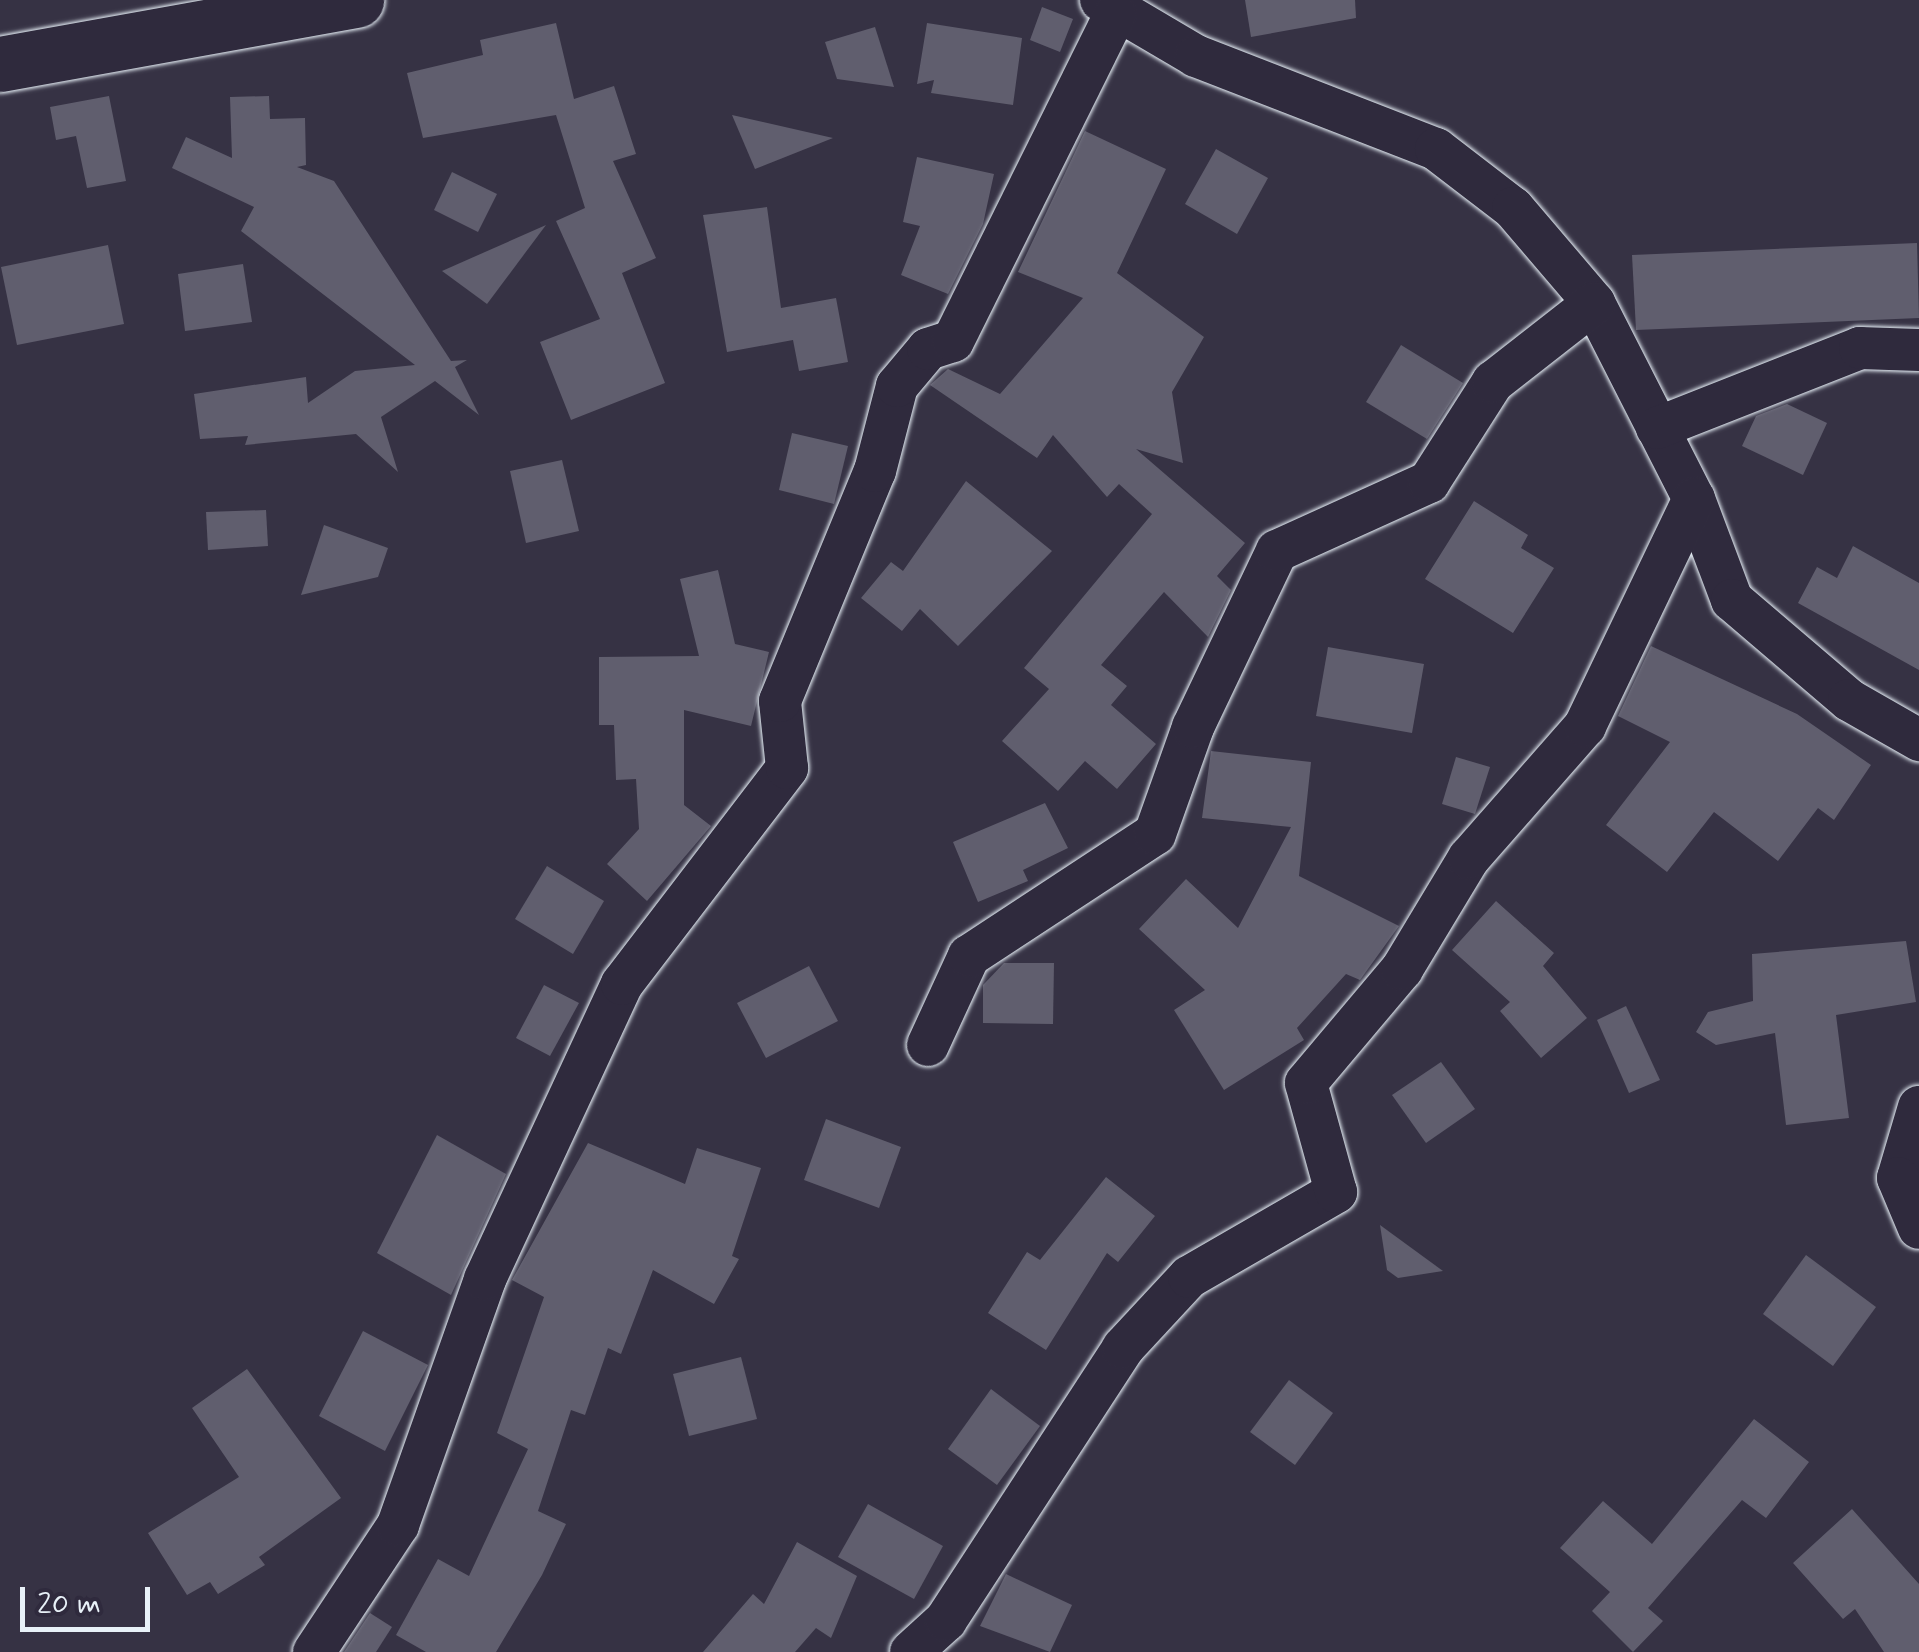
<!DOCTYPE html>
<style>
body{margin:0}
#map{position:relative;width:1919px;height:1652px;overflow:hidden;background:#363244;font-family:Mynerve,sans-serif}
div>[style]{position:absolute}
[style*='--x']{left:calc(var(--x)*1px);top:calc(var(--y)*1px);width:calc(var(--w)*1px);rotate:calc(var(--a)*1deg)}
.building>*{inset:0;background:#605e6e}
.roads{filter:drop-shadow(0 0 2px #e8f1f8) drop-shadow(0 0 2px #e8f1f8)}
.minor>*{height:42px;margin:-21px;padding:0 21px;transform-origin:21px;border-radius:21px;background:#2f2a3d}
.trunk>*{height:55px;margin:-27.5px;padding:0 27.5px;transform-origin:27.5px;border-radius:27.5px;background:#2f2a3d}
span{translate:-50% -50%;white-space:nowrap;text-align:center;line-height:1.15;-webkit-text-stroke:8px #2f2a3d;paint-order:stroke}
.scale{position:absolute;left:20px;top:1587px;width:130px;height:45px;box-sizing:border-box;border:5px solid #e8f1f8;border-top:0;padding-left:12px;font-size:30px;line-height:35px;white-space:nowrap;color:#e8f1f8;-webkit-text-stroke:8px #2f2a3d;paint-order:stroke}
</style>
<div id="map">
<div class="building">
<i style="clip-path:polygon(1245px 0,1355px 0,1356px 18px,1251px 37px)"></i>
<i style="clip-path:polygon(1042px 7px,1073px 19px,1060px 52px,1030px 40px)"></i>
<i style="clip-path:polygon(556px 23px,574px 99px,614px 86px,636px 154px,613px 161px,656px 258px,622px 273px,665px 383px,571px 420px,540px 342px,600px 319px,556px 221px,585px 208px,556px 115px,423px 138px,407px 73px,483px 55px,480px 40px)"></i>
<i style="clip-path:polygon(927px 23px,1022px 38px,1013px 105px,931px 93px,934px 80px,917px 84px)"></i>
<i style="clip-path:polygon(875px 27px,894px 87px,837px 79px,825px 42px)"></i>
<i style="clip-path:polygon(109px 96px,126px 181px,87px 188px,76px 136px,56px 140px,50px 107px)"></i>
<i style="clip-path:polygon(269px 96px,270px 119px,305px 118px,306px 165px,297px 167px,334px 181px,451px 361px,467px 360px,455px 367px,479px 415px,435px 381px,381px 417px,398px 472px,356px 434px,245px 445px,248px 436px,200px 439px,194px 394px,306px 377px,308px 403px,355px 371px,415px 365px,241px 231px,254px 207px,172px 168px,186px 137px,232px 158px,230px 97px)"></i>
<i style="clip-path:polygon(732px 115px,833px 138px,755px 169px)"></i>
<i style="clip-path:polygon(1085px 131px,1166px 169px,1117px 273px,1204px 337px,1172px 392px,1183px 463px,1136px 449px,1245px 543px,1217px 576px,1231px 590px,1208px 637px,1164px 592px,1101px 665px,1127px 686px,1111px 705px,1156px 744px,1117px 789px,1085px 761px,1058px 791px,1002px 741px,1049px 689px,1024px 668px,1152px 514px,1119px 484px,1107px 497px,1053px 435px,1037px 458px,930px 385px,948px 369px,1000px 394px,1083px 298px,1018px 272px)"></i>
<i style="clip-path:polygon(1216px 149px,1268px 178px,1237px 234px,1185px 204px)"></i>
<i style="clip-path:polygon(917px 157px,994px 174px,983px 224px,948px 294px,901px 275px,920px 226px,903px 222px)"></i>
<i style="clip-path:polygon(452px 172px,497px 194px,478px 232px,434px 210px)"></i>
<i style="clip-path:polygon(767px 207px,781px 308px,836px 298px,848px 362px,799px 371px,793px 340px,727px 352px,703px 215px)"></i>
<i style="clip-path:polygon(546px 225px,487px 304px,442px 271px)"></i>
<i style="clip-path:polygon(1917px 243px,1919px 318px,1636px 330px,1632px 255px)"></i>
<i style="clip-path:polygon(108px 245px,124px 324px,17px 345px,1px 267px)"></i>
<i style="clip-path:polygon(243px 264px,252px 322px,185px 331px,178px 274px)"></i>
<i style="clip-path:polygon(1401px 345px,1463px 383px,1427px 439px,1366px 402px)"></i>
<i style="clip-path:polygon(1787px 404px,1827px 423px,1803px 475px,1742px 446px,1756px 416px)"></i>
<i style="clip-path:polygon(792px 433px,848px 446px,834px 504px,779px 490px)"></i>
<i style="clip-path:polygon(562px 460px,579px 531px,526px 543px,510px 471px)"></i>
<i style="clip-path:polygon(966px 481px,1052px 551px,958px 646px,920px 609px,902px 631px,861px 598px,891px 562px,903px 571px)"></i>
<i style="clip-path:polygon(1474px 501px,1528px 535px,1521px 548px,1554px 568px,1513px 633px,1425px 579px)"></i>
<i style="clip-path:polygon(266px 510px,268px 546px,208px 550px,206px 512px)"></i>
<i style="clip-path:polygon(324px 525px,388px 548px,378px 577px,301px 595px)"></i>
<i style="clip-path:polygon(1853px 546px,1919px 583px,1919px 670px,1798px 603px,1817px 567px,1837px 578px)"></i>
<i style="clip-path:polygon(718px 570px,735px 644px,769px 652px,751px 726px,684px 710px,684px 805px,711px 826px,647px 901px,607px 864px,639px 829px,636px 779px,616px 780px,614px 725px,599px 725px,599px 657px,699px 656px,680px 579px)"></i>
<i style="clip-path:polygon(1651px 646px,1797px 714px,1871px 765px,1834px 820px,1818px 808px,1778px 861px,1714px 812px,1667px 872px,1606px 825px,1670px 742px,1618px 716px)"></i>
<i style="clip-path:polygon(1328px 647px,1424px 664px,1412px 733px,1316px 716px)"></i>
<i style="clip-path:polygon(1211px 751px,1311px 762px,1299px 876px,1399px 926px,1360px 980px,1346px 974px,1297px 1028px,1304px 1040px,1224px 1090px,1174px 1010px,1205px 990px,1139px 929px,1186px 879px,1238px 928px,1291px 827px,1202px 818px)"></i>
<i style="clip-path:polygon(1456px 757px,1490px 767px,1475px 814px,1442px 804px)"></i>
<i style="clip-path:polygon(1045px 803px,1068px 848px,1023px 870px,1028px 881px,978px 902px,953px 842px)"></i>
<i style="clip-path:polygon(547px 866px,604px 901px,573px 954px,515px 919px)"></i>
<i style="clip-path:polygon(1496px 901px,1554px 953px,1543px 966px,1587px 1018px,1541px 1058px,1500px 1011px,1510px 1002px,1452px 950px)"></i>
<i style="clip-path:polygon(1906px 941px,1916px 1002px,1836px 1015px,1849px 1118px,1786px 1125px,1775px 1033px,1716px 1045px,1696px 1032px,1708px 1012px,1753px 1001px,1752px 954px)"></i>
<i style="clip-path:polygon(1004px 963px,1054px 963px,1053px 1024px,983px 1023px,983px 985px)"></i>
<i style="clip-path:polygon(809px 966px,838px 1021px,766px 1058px,737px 1003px)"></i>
<i style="clip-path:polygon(544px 985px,579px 1003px,550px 1056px,516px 1038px)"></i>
<i style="clip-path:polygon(1626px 1006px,1660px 1080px,1629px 1093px,1597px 1020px)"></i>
<i style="clip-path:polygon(1441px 1062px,1475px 1109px,1426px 1143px,1392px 1095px)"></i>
<i style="clip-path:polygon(826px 1119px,901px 1147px,879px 1208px,804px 1180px)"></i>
<i style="clip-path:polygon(437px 1135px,506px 1174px,451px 1295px,377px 1253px)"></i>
<i style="clip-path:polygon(588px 1143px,685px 1184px,697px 1148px,761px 1168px,732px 1256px,739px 1259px,714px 1304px,653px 1270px,621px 1354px,608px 1348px,585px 1415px,571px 1410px,538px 1511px,566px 1524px,542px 1575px,496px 1652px,426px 1652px,396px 1635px,438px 1559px,469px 1576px,528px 1449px,497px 1433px,544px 1297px,512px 1280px)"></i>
<i style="clip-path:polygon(1106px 1177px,1155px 1216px,1118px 1262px,1107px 1253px,1046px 1350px,988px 1313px,1027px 1252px,1040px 1260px)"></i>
<i style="clip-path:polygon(1380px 1225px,1443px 1271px,1398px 1278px,1387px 1270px)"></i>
<i style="clip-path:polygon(1806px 1255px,1876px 1307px,1833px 1366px,1763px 1314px)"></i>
<i style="clip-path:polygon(363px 1331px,428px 1365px,385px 1451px,319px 1416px)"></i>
<i style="clip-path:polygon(741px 1357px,757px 1419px,689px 1436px,673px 1374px)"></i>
<i style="clip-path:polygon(247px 1369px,341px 1498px,259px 1557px,265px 1565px,218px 1594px,210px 1582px,187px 1595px,148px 1533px,239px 1477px,192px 1408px)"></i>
<i style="clip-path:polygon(1289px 1380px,1333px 1413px,1295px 1465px,1250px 1432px)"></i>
<i style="clip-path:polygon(991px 1389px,1040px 1426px,997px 1485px,948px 1449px)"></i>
<i style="clip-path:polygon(1754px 1419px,1809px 1462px,1766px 1518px,1742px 1500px,1648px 1608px,1663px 1621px,1633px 1652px,1592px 1611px,1610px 1592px,1560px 1548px,1603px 1501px,1652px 1544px)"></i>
<i style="clip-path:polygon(868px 1504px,943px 1546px,914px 1599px,838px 1557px)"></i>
<i style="clip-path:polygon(1852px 1509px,1919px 1584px,1919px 1652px,1884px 1652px,1855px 1609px,1843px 1619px,1793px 1563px)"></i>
<i style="clip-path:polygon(797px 1542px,857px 1576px,831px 1638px,816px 1628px,795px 1652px,703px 1652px,753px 1594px,764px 1604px)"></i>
<i style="clip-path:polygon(1006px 1574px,1072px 1605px,1050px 1652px,980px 1626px)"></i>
<i style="clip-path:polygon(370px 1613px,392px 1627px,376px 1652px,344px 1652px)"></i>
</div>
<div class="roads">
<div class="minor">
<i style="--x:1101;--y:0;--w:110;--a:30.5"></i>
<i style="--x:1196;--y:56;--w:257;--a:21.2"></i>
<i style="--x:1436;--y:149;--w:97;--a:37.5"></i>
<i style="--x:1513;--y:208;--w:125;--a:49.5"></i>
<i style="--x:1594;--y:303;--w:220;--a:63"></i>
<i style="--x:1694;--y:499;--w:108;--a:69.4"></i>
<i style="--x:1732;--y:600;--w:154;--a:40.5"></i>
<i style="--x:1849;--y:700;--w:81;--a:29.7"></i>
<i style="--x:1657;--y:428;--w:218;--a:-21.5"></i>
<i style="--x:1860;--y:348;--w:59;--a:1.9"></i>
<i style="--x:928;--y:1045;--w:98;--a:-65.3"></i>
<i style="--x:969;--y:956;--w:222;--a:-33.3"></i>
<i style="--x:1155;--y:834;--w:114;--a:-70.4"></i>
<i style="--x:1193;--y:727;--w:195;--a:-64.5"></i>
<i style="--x:1277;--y:551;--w:167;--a:-24.4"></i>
<i style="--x:1429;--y:482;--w:119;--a:-57.4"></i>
<i style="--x:1493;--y:382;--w:128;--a:-38"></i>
<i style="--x:1919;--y:1107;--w:74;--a:106.5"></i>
<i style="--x:1898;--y:1178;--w:54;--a:67.2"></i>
<i style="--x:314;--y:1652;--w:152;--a:-56.5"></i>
<i style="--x:398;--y:1525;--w:261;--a:-70.5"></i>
<i style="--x:485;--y:1279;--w:325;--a:-65.1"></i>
<i style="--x:622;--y:984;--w:272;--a:-52.6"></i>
<i style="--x:787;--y:768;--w:67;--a:-96"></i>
<i style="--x:780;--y:701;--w:249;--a:-67.6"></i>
<i style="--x:875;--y:471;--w:88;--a:-75.5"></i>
<i style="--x:897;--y:386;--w:48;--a:-50"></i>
<i style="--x:928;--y:349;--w:26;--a:-18"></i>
<i style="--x:953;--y:341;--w:365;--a:-63.6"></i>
<i style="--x:911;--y:1652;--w:47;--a:-42.4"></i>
<i style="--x:946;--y:1620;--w:325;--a:-56.9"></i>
<i style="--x:1123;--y:1348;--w:97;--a:-47.1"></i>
<i style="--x:1189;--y:1277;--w:170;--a:-30"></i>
<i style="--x:1336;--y:1192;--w:113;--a:-105.4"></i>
<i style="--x:1306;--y:1083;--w:149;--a:-49.9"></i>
<i style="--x:1402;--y:969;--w:130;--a:-58.9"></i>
<i style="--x:1469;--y:858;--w:176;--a:-48.7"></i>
<i style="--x:1585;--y:726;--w:252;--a:-64.4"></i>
</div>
<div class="trunk">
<i style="--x:0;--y:64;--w:362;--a:-10.2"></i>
</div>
</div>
<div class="scale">20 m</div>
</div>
